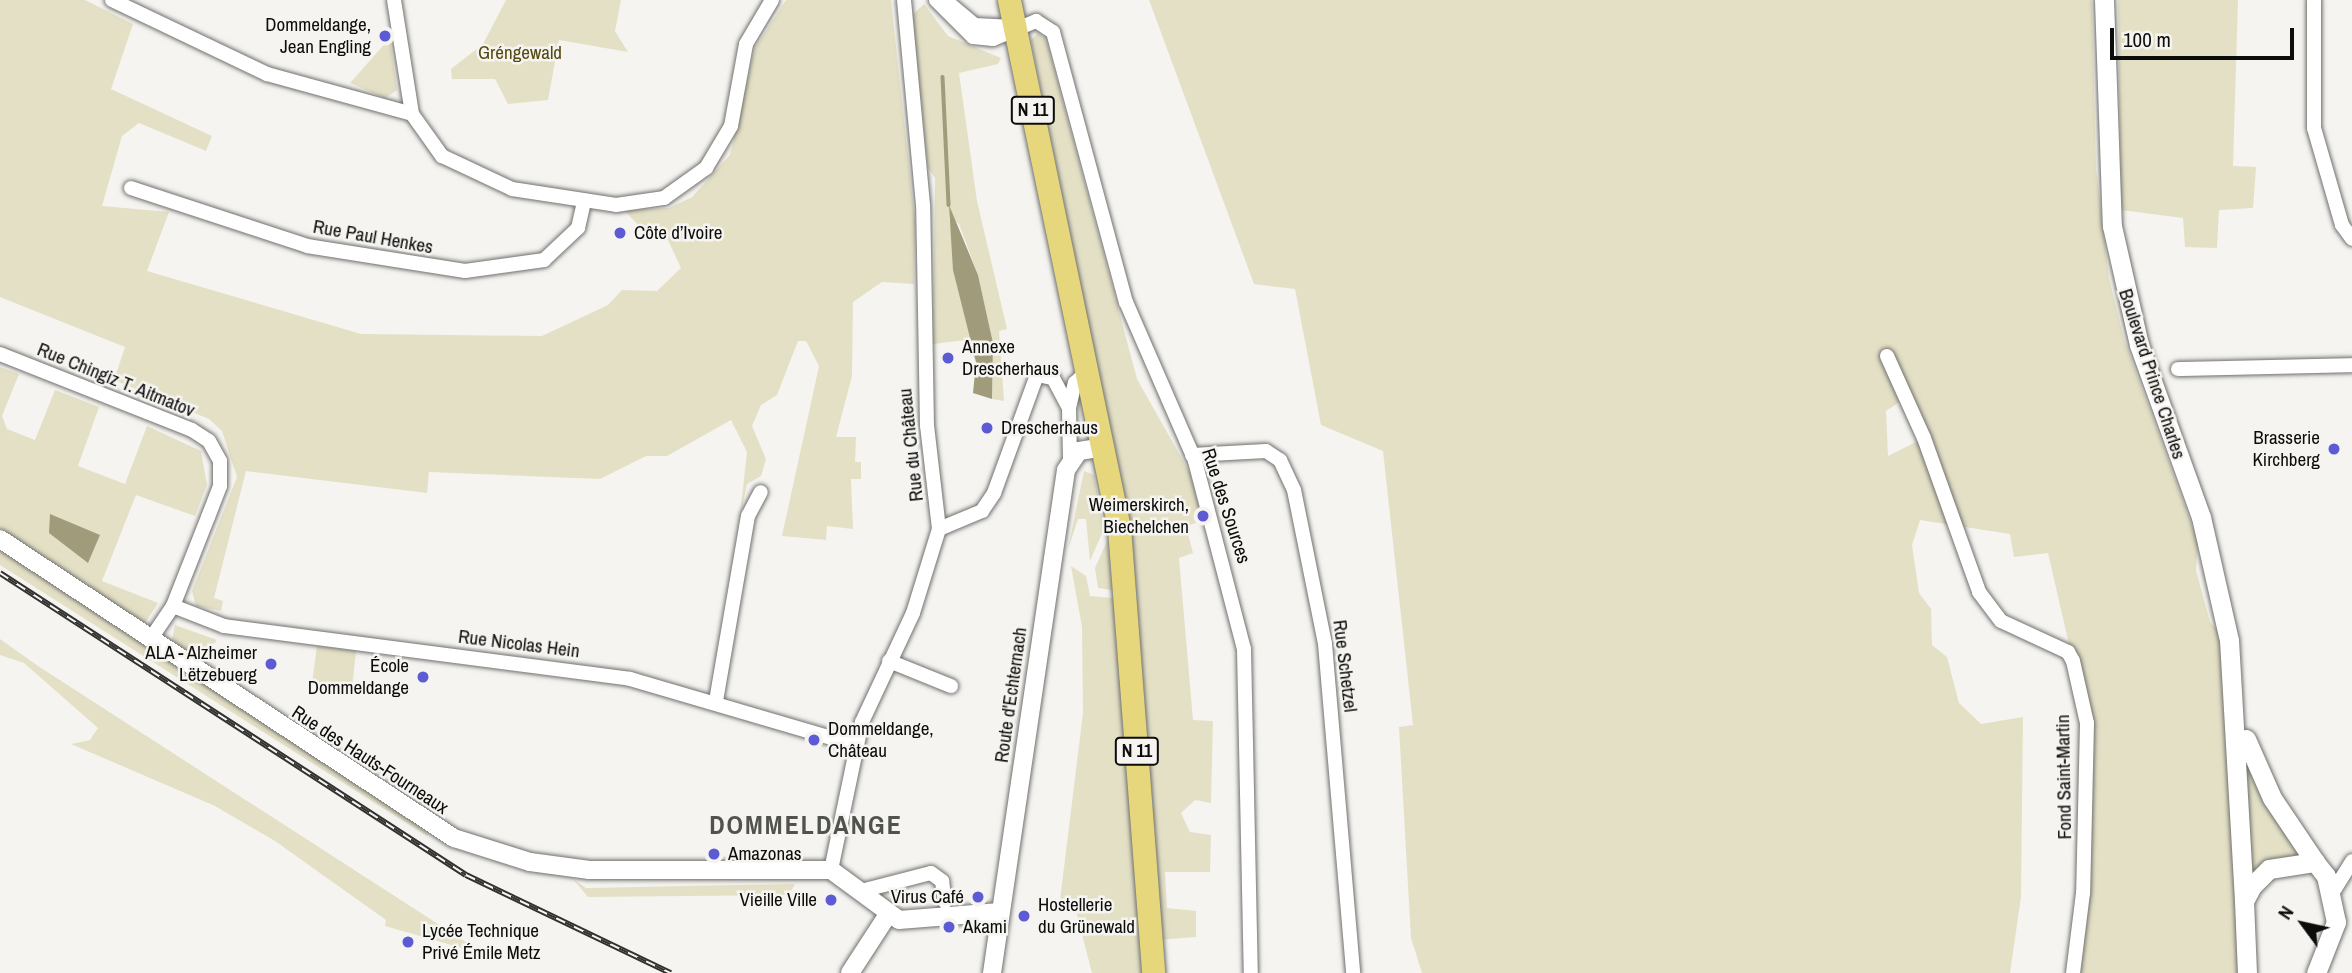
<!DOCTYPE html>
<meta charset="utf-8">
<style>
body{margin:0}
#map{position:relative;width:2352px;height:973px;overflow:hidden;background:#f5f4f1;font-family:"Archivo Narrow",sans-serif}
div>[style]{position:absolute}
[style*='--x']{left:calc(var(--x)*1px);top:calc(var(--y)*1px);width:calc(var(--w)*1px);rotate:calc(var(--a)*1deg)}
.green>*{inset:0;background:#e4e0c6}
.water>*{inset:0;background:#a09b7b}
.stream>*{height:3.5px;margin:-1.75px;padding:0 1.75px;transform-origin:1.75px;border-radius:1.75px;background:#a09b7b}
.roads{filter:drop-shadow(0 0 2px #70706d) drop-shadow(0 0 2px #70706d)}
.minor>*{height:14px;margin:-7px;padding:0 7px;transform-origin:7px;border-radius:7px;background:#fff}
.tertiary>*{height:18px;margin:-9px;padding:0 9px;transform-origin:9px;border-radius:9px;background:#fff}
.secondary>*{height:19px;margin:-9.5px;padding:0 9.5px;transform-origin:9.5px;border-radius:9.5px;background:#fff}
.primary>*{height:23px;margin:-11.5px;padding:0 11.5px;transform-origin:11.5px;border-radius:11.5px;background:#e6d77d}
.rail>*{height:6px;margin-top:-3px;transform-origin:0;background:repeating-linear-gradient(90deg,#f5f4f1 0 10px,#31312f 0 20px);box-sizing:border-box;border-block:2px solid #31312f}
.dots>*{width:19px;height:19px;translate:-50% -50%;box-sizing:border-box;border:4px solid #f5f4f1;border-radius:50%}
span{translate:-50% -50%;white-space:nowrap;text-align:center;line-height:1.15;-webkit-text-stroke:5px #f5f4f1;paint-order:stroke}
.shield-label span{padding:2px 5px;background:#f5f4f1;border:2px solid;border-radius:5px;-webkit-text-stroke-width:0}
.shield-label{font-size:18px;color:#0c0c0b;font-weight:700}
.poi-label{font-size:19px;color:#0c0c0b}
.right{translate:-100% -50%;text-align:right}
.left{translate:0 -50%;text-align:left}
.park-label{font-size:19px;color:#544a11}
.street-label{font-size:19px;color:#0c0c0b}
.district-label{font-size:26px;color:#51514e;font-weight:700;letter-spacing:2px}
.north{position:absolute;left:2268px;top:889px;width:70px;height:70px;-webkit-text-stroke:5px #f5f4f1;paint-order:stroke;rotate:303deg;font-size:19px;font-weight:700;line-height:28px;text-align:center;color:#0c0c0b}
.north::after{content:'';display:block;margin:auto;width:24px;height:32px;background:#0c0c0b;clip-path:polygon(50% 0,100% 100%,50% 72%,0 100%)}
.scale{position:absolute;left:2110px;top:28px;width:184px;height:32px;box-sizing:border-box;border:4px solid #0c0c0b;border-top:0;padding-left:9px;font-size:21px;line-height:24px;white-space:nowrap;color:#0c0c0b;-webkit-text-stroke:5px #f5f4f1;paint-order:stroke}
</style>
<div id="map">
<div class="green">
<i style="clip-path:polygon(0 0,85px 0,133px 24px,111px 89px,212px 136px,206px 151px,139px 123px,122px 136px,102px 206px,169px 212px,147px 271px,361px 334px,542px 336px,608px 305px,622px 290px,657px 291px,681px 268px,668px 240px,646px 233px,624px 210px,669px 208px,692px 197px,730px 155px,755px 48px,786px 0,891px 0,915px 222px,914px 284px,882px 282px,853px 302px,852px 376px,836px 437px,856px 437px,855px 462px,861px 462px,861px 479px,851px 479px,853px 529px,827px 526px,826px 540px,782px 536px,819px 366px,806px 341px,798px 341px,777px 395px,761px 405px,752px 426px,766px 459px,761px 476px,747px 484px,740px 516px,747px 452px,731px 420px,667px 456px,646px 456px,600px 479px,429px 472px,427px 493px,246px 471px,214px 598px,223px 601px,221px 611px,196px 606px,192px 591px,237px 477px,222px 431px,209px 419px,114px 380px,125px 347px,0 297px)"></i>
<i style="clip-path:polygon(506px 0,621px 0,615px 31px,628px 52px,559px 40px,548px 100px,508px 104px,495px 79px,452px 79px,451px 69px,483px 44px)"></i>
<i style="clip-path:polygon(evenodd,1149px 0,2092px 0,2096px 168px,2109px 278px,2124px 339px,2198px 542px,2196px 570px,2210px 622px,2221px 634px,2240px 973px,2073px 973px,2087px 723px,2048px 553px,2014px 557px,2010px 534px,1920px 520px,1912px 545px,1919px 593px,1931px 609px,1932px 645px,1947px 657px,1959px 703px,1981px 724px,2023px 717px,2021px 897px,2010px 973px,1422px 973px,1411px 938px,1399px 727px,1413px 725px,1383px 451px,1321px 425px,1295px 289px,1254px 284px,1149px 0,1907px 397px,1924px 438px,1888px 456px,1886px 411px,1907px 397px)"></i>
<i style="clip-path:polygon(2118px 0,2238px 0,2233px 166px,2256px 167px,2253px 208px,2219px 210px,2217px 248px,2185px 247px,2183px 218px,2121px 210px)"></i>
<i style="clip-path:polygon(924px 4px,948px 36px,1001px 58px,998px 64px,959px 73px,977px 201px,1007px 329px,999px 331px,1004px 401px,992px 399px,993px 343px,978px 275px,959px 224px,949px 217px,976px 362px,966px 340px,933px 344px,935px 178px,928px 168px,912px 15px)"></i>
<i style="clip-path:polygon(1038px 33px,1046px 39px,1137px 379px,1190px 473px,1203px 521px,1186px 526px,1193px 553px,1179px 558px,1193px 720px,1213px 721px,1211px 803px,1195px 800px,1181px 813px,1190px 832px,1211px 835px,1210px 872px,1165px 872px,1167px 908px,1196px 911px,1196px 937px,1157px 940px,1129px 527px,1031px 40px)"></i>
<i style="clip-path:polygon(390px 38px,397px 90px,385px 98px,350px 83px)"></i>
<i style="clip-path:polygon(0 367px,19px 374px,2px 416px,7px 429px,35px 440px,55px 390px,99px 407px,78px 466px,125px 484px,147px 426px,201px 451px,207px 485px,195px 516px,136px 495px,102px 581px,158px 603px,139px 632px,431px 827px,427px 836px,0 565px)"></i>
<i style="clip-path:polygon(1084px 471px,1094px 475px,1104px 529px,1090px 561px,1086px 519px,1078px 519px,1068px 549px)"></i>
<i style="clip-path:polygon(1107px 541px,1109px 555px,1112px 590px,1098px 588px,1095px 568px)"></i>
<i style="clip-path:polygon(1071px 566px,1086px 576px,1090px 596px,1113px 598px,1145px 973px,1092px 973px,1076px 911px,1059px 908px,1083px 713px,1082px 627px)"></i>
<i style="clip-path:polygon(175px 625px,217px 640px,206px 652px,208px 666px,172px 640px)"></i>
<i style="clip-path:polygon(0 639px,38px 666px,486px 955px,385px 926px,386px 920px,275px 841px,215px 806px,71px 744px,90px 740px,98px 728px,24px 663px,0 655px)"></i>
<i style="clip-path:polygon(317px 646px,356px 651px,352px 688px,312px 683px)"></i>
<i style="clip-path:polygon(2248px 766px,2308px 854px,2252px 878px,2245px 769px)"></i>
<i style="clip-path:polygon(573px 879px,586px 888px,795px 884px,789px 895px,588px 897px)"></i>
</div>
<div class="water">
<i style="clip-path:polygon(949px 205px,978px 275px,993px 343px,992px 399px,973px 393px,976px 362px,953px 270px)"></i>
<i style="clip-path:polygon(50px 514px,100px 535px,88px 563px,49px 533px)"></i>
</div>
<div class="stream">
<i style="--x:943;--y:77;--w:128;--a:87.3"></i>
</div>
<div class="roads">
<div class="minor">
<i style="--x:112;--y:0;--w:172;--a:25.5"></i>
<i style="--x:267;--y:74;--w:150;--a:15.4"></i>
<i style="--x:394;--y:0;--w:115;--a:81"></i>
<i style="--x:412;--y:114;--w:52;--a:54.5"></i>
<i style="--x:442;--y:156;--w:77;--a:25.2"></i>
<i style="--x:512;--y:189;--w:105;--a:8.7"></i>
<i style="--x:616;--y:205;--w:49;--a:-8.3"></i>
<i style="--x:664;--y:198;--w:52;--a:-35.5"></i>
<i style="--x:706;--y:168;--w:49;--a:-59.2"></i>
<i style="--x:731;--y:126;--w:83;--a:-79.6"></i>
<i style="--x:746;--y:44;--w:51;--a:-59.4"></i>
<i style="--x:936;--y:0;--w:52;--a:45"></i>
<i style="--x:973;--y:37;--w:20;--a:6"></i>
<i style="--x:993;--y:39;--w:47;--a:-22.7"></i>
<i style="--x:1036;--y:21;--w:20;--a:33"></i>
<i style="--x:1053;--y:32;--w:280;--a:74.9"></i>
<i style="--x:1126;--y:302;--w:173;--a:66.5"></i>
<i style="--x:1195;--y:461;--w:194;--a:75.4"></i>
<i style="--x:1244;--y:649;--w:324;--a:88.8"></i>
<i style="--x:945;--y:0;--w:39;--a:40"></i>
<i style="--x:975;--y:25;--w:38;--a:3"></i>
<i style="--x:2314;--y:0;--w:128;--a:90"></i>
<i style="--x:2314;--y:128;--w:101;--a:73.9"></i>
<i style="--x:2342;--y:225;--w:17;--a:54"></i>
<i style="--x:131;--y:188;--w:185;--a:18.2"></i>
<i style="--x:307;--y:246;--w:160;--a:9"></i>
<i style="--x:465;--y:271;--w:80;--a:-7.9"></i>
<i style="--x:544;--y:260;--w:47;--a:-43.3"></i>
<i style="--x:578;--y:228;--w:26;--a:-77"></i>
<i style="--x:0;--y:354;--w:206;--a:21.6"></i>
<i style="--x:192;--y:430;--w:20;--a:33"></i>
<i style="--x:209;--y:441;--w:23;--a:61"></i>
<i style="--x:220;--y:461;--w:25;--a:90"></i>
<i style="--x:220;--y:486;--w:33;--a:111"></i>
<i style="--x:208;--y:517;--w:96;--a:111.5"></i>
<i style="--x:173;--y:606;--w:41;--a:124.1"></i>
<i style="--x:1887;--y:356;--w:90;--a:65.7"></i>
<i style="--x:1924;--y:438;--w:164;--a:70.3"></i>
<i style="--x:1979;--y:592;--w:36;--a:53"></i>
<i style="--x:2001;--y:621;--w:74;--a:24.8"></i>
<i style="--x:2068;--y:652;--w:10;--a:61"></i>
<i style="--x:2073;--y:661;--w:64;--a:77.3"></i>
<i style="--x:2087;--y:723;--w:170;--a:91.3"></i>
<i style="--x:2083;--y:893;--w:81;--a:97.1"></i>
<i style="--x:2178;--y:369;--w:174;--a:-1.3"></i>
<i style="--x:1192;--y:455;--w:74;--a:-3.1"></i>
<i style="--x:1266;--y:451;--w:17;--a:33"></i>
<i style="--x:1280;--y:460;--w:33;--a:65"></i>
<i style="--x:1294;--y:490;--w:157;--a:78.6"></i>
<i style="--x:1325;--y:644;--w:330;--a:85.1"></i>
<i style="--x:1070;--y:460;--w:52;--a:-91.1"></i>
<i style="--x:1069;--y:408;--w:26;--a:-77"></i>
<i style="--x:1075;--y:383;--w:20;--a:-45"></i>
<i style="--x:939;--y:529;--w:47;--a:-22.7"></i>
<i style="--x:982;--y:511;--w:22;--a:-56"></i>
<i style="--x:994;--y:493;--w:126;--a:-70"></i>
<i style="--x:1037;--y:375;--w:16;--a:11"></i>
<i style="--x:1053;--y:378;--w:34;--a:62"></i>
<i style="--x:173;--y:606;--w:55;--a:21.4"></i>
<i style="--x:224;--y:626;--w:409;--a:7.4"></i>
<i style="--x:630;--y:679;--w:235;--a:16.3"></i>
<i style="--x:889;--y:661;--w:67;--a:22"></i>
<i style="--x:716;--y:701;--w:188;--a:-80.2"></i>
<i style="--x:748;--y:516;--w:27;--a:-62"></i>
<i style="--x:831;--y:870;--w:151;--a:-78.2"></i>
<i style="--x:862;--y:722;--w:120;--a:-64.9"></i>
<i style="--x:913;--y:613;--w:88;--a:-72.8"></i>
<i style="--x:939;--y:529;--w:104;--a:-96.6"></i>
<i style="--x:927;--y:426;--w:221;--a:-91"></i>
<i style="--x:923;--y:205;--w:206;--a:-95.3"></i>
<i style="--x:861;--y:891;--w:72;--a:-14.4"></i>
<i style="--x:931;--y:873;--w:14;--a:36"></i>
<i style="--x:942;--y:881;--w:21;--a:82"></i>
<i style="--x:2331;--y:895;--w:40;--a:-58"></i>
</div>
<div class="tertiary">
<i style="--x:0;--y:539;--w:544;--a:33.37"></i>
<i style="--x:454;--y:838;--w:80;--a:17.5"></i>
<i style="--x:530;--y:862;--w:60;--a:7.7"></i>
<i style="--x:589;--y:870;--w:242;--a:0"></i>
<i style="--x:831;--y:870;--w:84;--a:36.3"></i>
<i style="--x:899;--y:920;--w:101;--a:-4.5"></i>
<i style="--x:850;--y:973;--w:68;--a:-57"></i>
<i style="--x:992;--y:973;--w:508;--a:-81.63"></i>
<i style="--x:1066;--y:470;--w:23;--a:-56"></i>
<i style="--x:1079;--y:451;--w:24;--a:-9"></i>
</div>
<div class="secondary">
<i style="--x:2104;--y:0;--w:226;--a:88"></i>
<i style="--x:2112;--y:226;--w:122;--a:77.2"></i>
<i style="--x:2139;--y:345;--w:183;--a:70.2"></i>
<i style="--x:2201;--y:517;--w:126;--a:77.2"></i>
<i style="--x:2229;--y:640;--w:261;--a:86.7"></i>
<i style="--x:2246;--y:739;--w:64;--a:66.2"></i>
<i style="--x:2272;--y:798;--w:77;--a:56.1"></i>
<i style="--x:2247;--y:973;--w:72;--a:-92.4"></i>
<i style="--x:2244;--y:901;--w:17;--a:-62"></i>
<i style="--x:2252;--y:886;--w:24;--a:-45"></i>
<i style="--x:2269;--y:869;--w:47;--a:-8.7"></i>
<i style="--x:2315;--y:862;--w:18;--a:52"></i>
<i style="--x:2326;--y:876;--w:47;--a:77.7"></i>
<i style="--x:2336;--y:922;--w:55;--a:111.4"></i>
</div>
<div class="primary">
<i style="--x:1009;--y:0;--w:539;--a:78.23"></i>
<i style="--x:1119;--y:528;--w:446;--a:85.6"></i>
</div>
</div>
<div class="rail">
<i style="--x:0;--y:573;--w:555;--a:32.95"></i>
<i style="--x:466;--y:875;--w:227;--a:25.6"></i>
</div>
<div class="dots">
<i style="left:385px;top:36px;background:#5c5bd3"></i>
<i style="left:620px;top:233px;background:#5c5bd3"></i>
<i style="left:948px;top:358px;background:#5c5bd3"></i>
<i style="left:987px;top:428px;background:#5c5bd3"></i>
<i style="left:2334px;top:449px;background:#5c5bd3"></i>
<i style="left:1203px;top:516px;background:#5c5bd3"></i>
<i style="left:271px;top:664px;background:#5c5bd3"></i>
<i style="left:423px;top:677px;background:#5c5bd3"></i>
<i style="left:814px;top:740px;background:#5c5bd3"></i>
<i style="left:714px;top:854px;background:#5c5bd3"></i>
<i style="left:978px;top:897px;background:#5c5bd3"></i>
<i style="left:831px;top:900px;background:#5c5bd3"></i>
<i style="left:1024px;top:916px;background:#5c5bd3"></i>
<i style="left:949px;top:927px;background:#5c5bd3"></i>
<i style="left:408px;top:942px;background:#5c5bd3"></i>
</div>
<div class="shield-label">
<span style="left:1033px;top:110px">N 11</span>
<span style="left:1137px;top:751px">N 11</span>
</div>
<div class="poi-label">
<span class="right" style="left:371px;top:36px">Dommeldange,<br>Jean Engling</span>
<span class="left" style="left:634px;top:233px">Côte d’Ivoire</span>
<span class="left" style="left:962px;top:358px">Annexe<br>Drescherhaus</span>
<span class="left" style="left:1001px;top:428px">Drescherhaus</span>
<span class="right" style="left:2320px;top:449px">Brasserie<br>Kirchberg</span>
<span class="right" style="left:1189px;top:516px">Weimerskirch,<br>Biechelchen</span>
<span class="right" style="left:257px;top:664px">ALA - Alzheimer<br>Lëtzebuerg</span>
<span class="right" style="left:409px;top:677px">École<br>Dommeldange</span>
<span class="left" style="left:828px;top:740px">Dommeldange,<br>Château</span>
<span class="left" style="left:728px;top:854px">Amazonas</span>
<span class="right" style="left:964px;top:897px">Virus Café</span>
<span class="right" style="left:817px;top:900px">Vieille Ville</span>
<span class="left" style="left:1038px;top:916px">Hostellerie<br>du Grünewald</span>
<span class="left" style="left:963px;top:927px">Akami</span>
<span class="left" style="left:422px;top:942px">Lycée Technique<br>Privé Émile Metz</span>
</div>
<div class="park-label">
<span style="left:520px;top:53px">Gréngewald</span>
</div>
<div class="street-label">
<span style="left:373px;top:237px;rotate:10deg">Rue Paul Henkes</span>
<span style="left:2152px;top:374px;rotate:72deg">Boulevard Prince Charles</span>
<span style="left:116px;top:380px;rotate:22deg">Rue Chingiz T. Aitmatov</span>
<span style="left:911px;top:445px;rotate:-96deg">Rue du Château</span>
<span style="left:1226px;top:506px;rotate:72deg">Rue des Sources</span>
<span style="left:519px;top:644px;rotate:7deg">Rue Nicolas Hein</span>
<span style="left:1345px;top:666px;rotate:83deg">Rue Schetzel</span>
<span style="left:1011px;top:695px;rotate:-82deg">Route d'Echternach</span>
<span style="left:370px;top:760px;rotate:33deg">Rue des Hauts-Fourneaux</span>
<span style="left:2064px;top:777px;rotate:-91deg">Fond Saint-Martin</span>
</div>
<div class="district-label">
<span style="left:806px;top:825px">DOMMELDANGE</span>
</div>
<div class="north">N</div>
<div class="scale">100 m</div>
</div>
